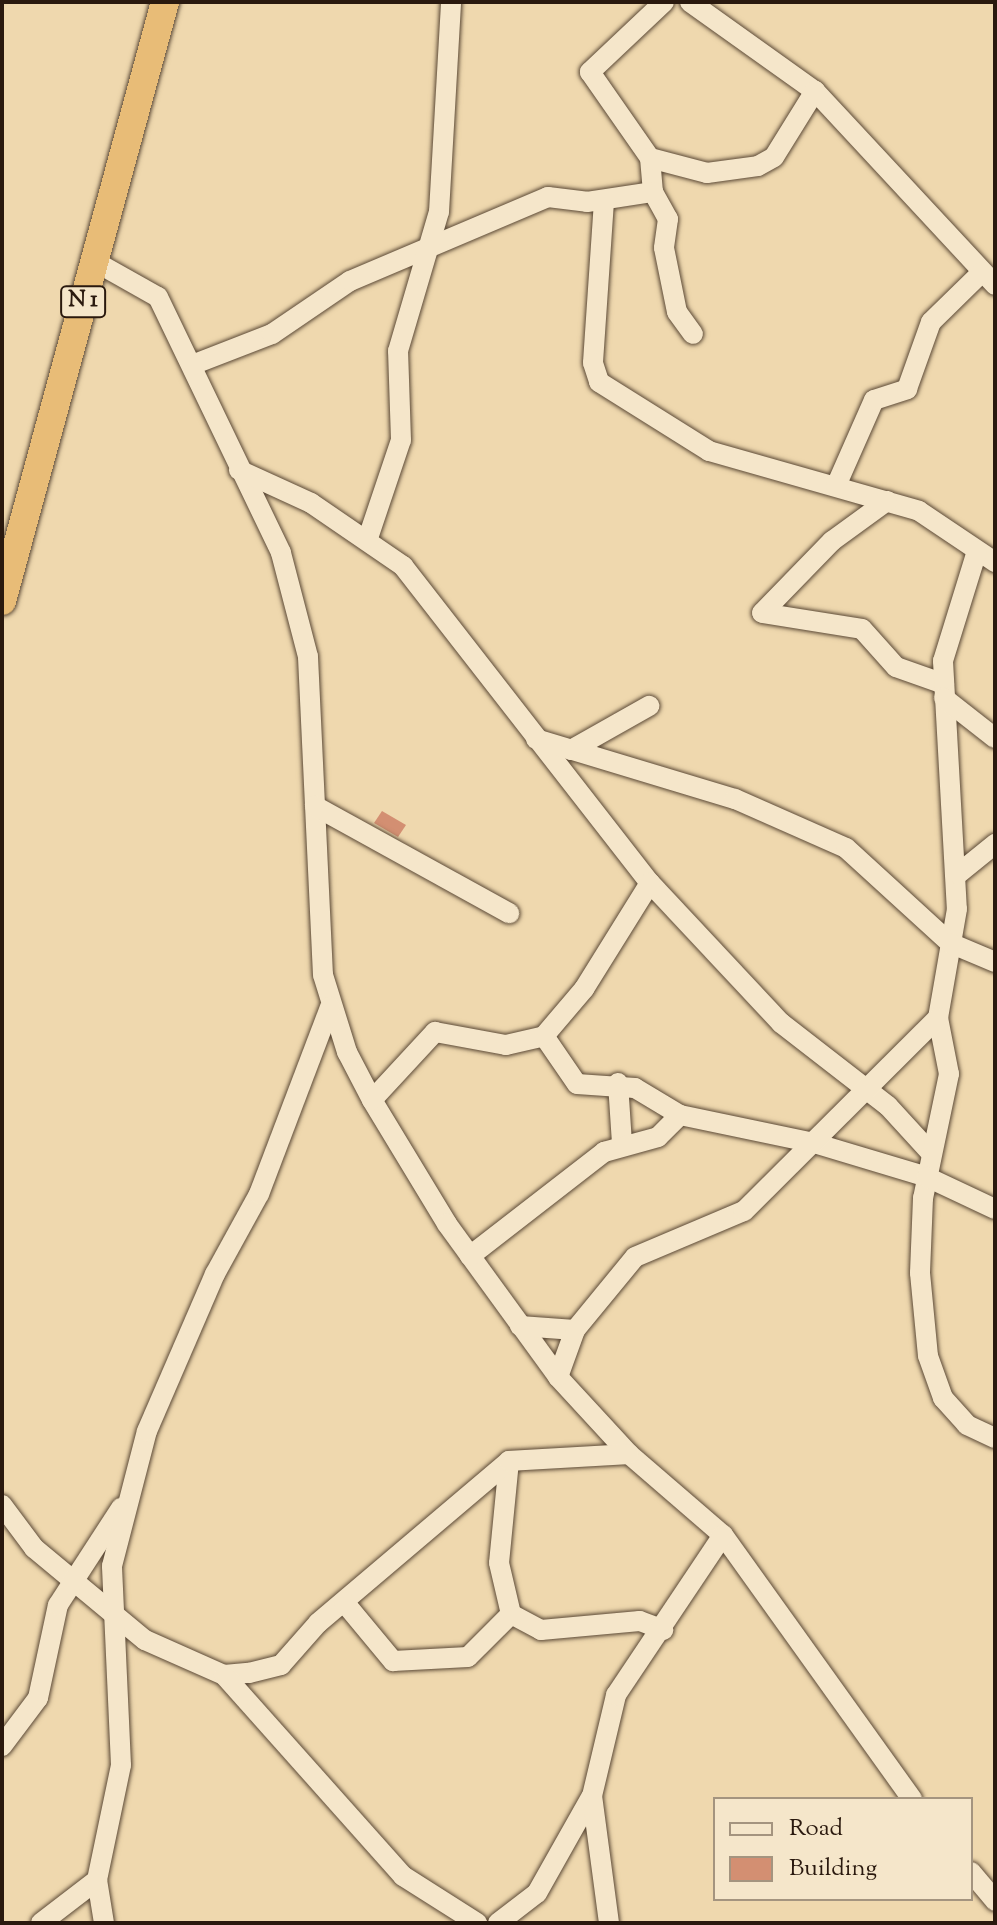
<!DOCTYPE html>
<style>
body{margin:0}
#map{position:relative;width:997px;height:1925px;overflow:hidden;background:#efd8ae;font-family:"Sorts Mill Goudy",serif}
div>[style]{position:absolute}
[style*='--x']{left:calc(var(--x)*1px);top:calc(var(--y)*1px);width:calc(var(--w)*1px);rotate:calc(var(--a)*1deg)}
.building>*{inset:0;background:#d38f72}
.roads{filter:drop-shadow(0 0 2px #5b4936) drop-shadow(0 0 2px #5b4936)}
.minor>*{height:20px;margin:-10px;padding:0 10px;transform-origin:10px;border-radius:10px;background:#f5e6ca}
.highway>*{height:28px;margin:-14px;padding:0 14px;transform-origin:14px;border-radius:14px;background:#e8bc77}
span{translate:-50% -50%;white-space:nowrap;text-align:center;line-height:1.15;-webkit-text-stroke:8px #f5e6ca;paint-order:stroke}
.shield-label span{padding:2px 6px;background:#f5e6ca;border:2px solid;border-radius:6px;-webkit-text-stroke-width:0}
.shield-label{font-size:22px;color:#2a190e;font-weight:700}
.frame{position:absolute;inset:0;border:4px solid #2a190e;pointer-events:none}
.legend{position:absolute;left:713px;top:1797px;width:260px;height:104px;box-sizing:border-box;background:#f5e6ca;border:2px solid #a4947f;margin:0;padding:10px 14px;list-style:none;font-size:24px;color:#2a190e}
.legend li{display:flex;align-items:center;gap:16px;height:40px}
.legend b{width:40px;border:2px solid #a4947f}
</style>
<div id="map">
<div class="building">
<i style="clip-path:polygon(382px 811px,406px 825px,398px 837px,374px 823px)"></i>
</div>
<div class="roads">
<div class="minor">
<i style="--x:664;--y:2;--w:102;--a:136.6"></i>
<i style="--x:590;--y:72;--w:105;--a:55.1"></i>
<i style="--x:650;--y:158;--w:34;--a:85"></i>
<i style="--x:653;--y:192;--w:31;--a:61"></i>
<i style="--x:668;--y:219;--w:29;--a:98"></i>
<i style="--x:664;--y:248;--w:65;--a:78.5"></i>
<i style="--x:677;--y:312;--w:27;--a:54"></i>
<i style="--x:690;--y:2;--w:153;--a:35.5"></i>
<i style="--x:815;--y:91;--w:265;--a:47.1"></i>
<i style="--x:650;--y:158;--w:59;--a:14.7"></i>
<i style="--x:707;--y:173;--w:51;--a:-7.8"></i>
<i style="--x:758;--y:166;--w:18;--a:-29"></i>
<i style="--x:774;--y:157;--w:78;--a:-58.2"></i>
<i style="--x:604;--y:201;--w:162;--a:93.9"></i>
<i style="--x:593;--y:363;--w:20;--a:72"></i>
<i style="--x:599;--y:382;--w:130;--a:32.1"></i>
<i style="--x:709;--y:451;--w:218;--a:15.9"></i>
<i style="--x:919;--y:511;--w:92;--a:33.9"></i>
<i style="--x:94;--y:261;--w:73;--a:29.4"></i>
<i style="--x:158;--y:297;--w:284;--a:64.3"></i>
<i style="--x:281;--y:553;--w:107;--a:75.4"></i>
<i style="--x:308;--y:657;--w:318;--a:87.3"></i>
<i style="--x:323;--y:975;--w:81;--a:72.7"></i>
<i style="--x:347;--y:1052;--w:54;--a:62.5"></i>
<i style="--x:372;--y:1100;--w:145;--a:58.8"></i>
<i style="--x:447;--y:1224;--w:189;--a:54"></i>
<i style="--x:558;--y:1377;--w:105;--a:47.3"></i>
<i style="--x:629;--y:1454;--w:124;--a:40.8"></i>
<i style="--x:723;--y:1535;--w:325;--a:54.4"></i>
<i style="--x:192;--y:365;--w:86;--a:-21.2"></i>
<i style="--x:272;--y:334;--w:94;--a:-34.2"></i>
<i style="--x:350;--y:281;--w:215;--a:-23"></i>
<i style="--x:548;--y:197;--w:39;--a:7"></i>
<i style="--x:587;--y:202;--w:67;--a:-8.6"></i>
<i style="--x:239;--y:470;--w:79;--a:24.6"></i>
<i style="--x:311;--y:503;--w:112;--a:34.4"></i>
<i style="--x:403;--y:566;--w:402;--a:52.1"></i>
<i style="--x:650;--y:883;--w:192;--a:46.9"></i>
<i style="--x:781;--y:1023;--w:135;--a:37.8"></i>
<i style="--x:888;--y:1106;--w:64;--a:47.5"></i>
<i style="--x:836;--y:486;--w:94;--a:-66.2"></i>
<i style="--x:874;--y:400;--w:35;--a:-18"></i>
<i style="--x:907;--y:389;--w:71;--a:-70.3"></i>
<i style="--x:931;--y:322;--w:71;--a:-44.4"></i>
<i style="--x:887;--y:501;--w:68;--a:144"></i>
<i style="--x:832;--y:541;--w:100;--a:134.2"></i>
<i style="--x:762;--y:613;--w:101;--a:9.1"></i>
<i style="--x:862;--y:629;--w:51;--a:48.2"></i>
<i style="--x:896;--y:667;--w:51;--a:19.5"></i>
<i style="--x:368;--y:538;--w:103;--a:-71.4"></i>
<i style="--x:401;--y:440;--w:89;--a:-91.9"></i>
<i style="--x:398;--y:351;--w:145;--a:-73.6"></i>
<i style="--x:439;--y:212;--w:210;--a:-86.7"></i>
<i style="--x:977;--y:551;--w:115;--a:107.2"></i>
<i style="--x:943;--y:661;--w:248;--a:86.8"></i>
<i style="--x:957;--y:909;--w:111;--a:99.9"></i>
<i style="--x:938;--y:1018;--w:57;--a:78.9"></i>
<i style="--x:949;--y:1074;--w:127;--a:101.8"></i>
<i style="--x:923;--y:1198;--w:75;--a:92.3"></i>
<i style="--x:920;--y:1273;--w:83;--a:84.5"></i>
<i style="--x:928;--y:1356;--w:45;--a:70.3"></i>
<i style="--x:943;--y:1398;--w:36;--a:48"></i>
<i style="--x:967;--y:1425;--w:31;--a:25"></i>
<i style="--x:944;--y:698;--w:65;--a:38.1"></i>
<i style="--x:536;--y:739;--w:208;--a:16.8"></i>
<i style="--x:735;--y:799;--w:121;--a:23.8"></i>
<i style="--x:846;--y:848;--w:141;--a:42.4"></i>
<i style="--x:950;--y:943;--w:49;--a:22.9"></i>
<i style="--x:571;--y:750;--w:90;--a:-29.4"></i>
<i style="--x:315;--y:806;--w:222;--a:28.9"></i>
<i style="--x:958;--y:874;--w:48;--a:-39"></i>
<i style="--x:544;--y:1036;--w:58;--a:55.5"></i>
<i style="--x:577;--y:1084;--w:58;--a:3.9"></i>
<i style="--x:635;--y:1088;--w:52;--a:31"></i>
<i style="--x:680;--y:1115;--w:137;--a:11.8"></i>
<i style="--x:814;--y:1143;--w:118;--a:16.7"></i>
<i style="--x:927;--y:1177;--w:75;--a:25.2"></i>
<i style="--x:618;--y:1083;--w:61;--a:86.2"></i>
<i style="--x:372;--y:1100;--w:93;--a:-47.2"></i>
<i style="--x:435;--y:1032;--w:72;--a:10.4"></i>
<i style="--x:506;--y:1045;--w:39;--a:-13"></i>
<i style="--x:544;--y:1036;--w:62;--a:-49.6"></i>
<i style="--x:584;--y:989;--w:125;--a:-58.1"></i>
<i style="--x:470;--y:1256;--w:170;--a:-37.8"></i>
<i style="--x:604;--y:1152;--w:56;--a:-15.5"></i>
<i style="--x:658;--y:1137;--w:31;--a:-45"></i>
<i style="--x:520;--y:1326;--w:55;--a:4.2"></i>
<i style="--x:558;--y:1377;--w:50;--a:-70.1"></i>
<i style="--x:575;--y:1330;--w:94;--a:-50.6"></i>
<i style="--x:635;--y:1257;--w:118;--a:-22.9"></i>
<i style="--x:744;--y:1211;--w:274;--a:-44.9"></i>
<i style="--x:509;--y:1461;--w:102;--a:95.6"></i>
<i style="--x:499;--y:1563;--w:52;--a:76.8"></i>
<i style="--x:511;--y:1614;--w:34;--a:28"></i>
<i style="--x:541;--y:1630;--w:99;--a:-5.2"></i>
<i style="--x:640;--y:1621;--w:25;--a:21"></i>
<i style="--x:2;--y:1505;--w:54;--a:53.3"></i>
<i style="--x:34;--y:1548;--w:144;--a:39.7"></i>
<i style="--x:145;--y:1640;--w:86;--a:23.9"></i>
<i style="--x:224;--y:1675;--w:25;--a:-5"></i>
<i style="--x:249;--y:1673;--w:33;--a:-14"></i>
<i style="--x:281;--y:1665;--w:56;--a:-48.6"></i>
<i style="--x:318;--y:1623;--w:250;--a:-40.3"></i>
<i style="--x:509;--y:1461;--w:120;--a:-3.3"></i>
<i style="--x:344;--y:1602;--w:77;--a:50.3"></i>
<i style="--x:393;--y:1661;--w:75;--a:-3.1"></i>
<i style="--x:468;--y:1657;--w:61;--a:-45"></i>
<i style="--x:224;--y:1675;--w:269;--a:48.3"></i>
<i style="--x:403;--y:1876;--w:88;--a:32.4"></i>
<i style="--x:2;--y:1746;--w:60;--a:-53.1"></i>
<i style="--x:38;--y:1698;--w:95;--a:-77.9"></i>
<i style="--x:58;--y:1605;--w:116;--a:-57"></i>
<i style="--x:971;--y:1872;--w:38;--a:50"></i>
<i style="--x:41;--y:1923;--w:71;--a:-37.5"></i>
<i style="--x:104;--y:1923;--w:44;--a:-99.2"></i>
<i style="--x:97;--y:1880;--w:117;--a:-78.2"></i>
<i style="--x:121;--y:1765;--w:199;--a:-92.6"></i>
<i style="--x:112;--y:1566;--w:139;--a:-75.5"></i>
<i style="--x:147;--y:1431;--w:171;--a:-66.6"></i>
<i style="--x:215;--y:1274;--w:91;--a:-61.2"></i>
<i style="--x:259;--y:1194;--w:200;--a:-69.2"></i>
<i style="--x:498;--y:1923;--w:49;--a:-37.6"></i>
<i style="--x:537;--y:1893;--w:110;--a:-60.6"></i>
<i style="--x:609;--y:1923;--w:128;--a:-97.6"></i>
<i style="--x:592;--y:1796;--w:104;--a:-76.6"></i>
<i style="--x:616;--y:1695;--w:192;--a:-56.2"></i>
</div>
<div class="highway">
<i style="--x:2;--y:601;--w:621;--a:-74.78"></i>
</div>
</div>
<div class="shield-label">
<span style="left:83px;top:302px">N 1</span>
</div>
<div class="frame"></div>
<ul class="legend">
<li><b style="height:10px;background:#f5e6ca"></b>Road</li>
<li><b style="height:22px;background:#d38f72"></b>Building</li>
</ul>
</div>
